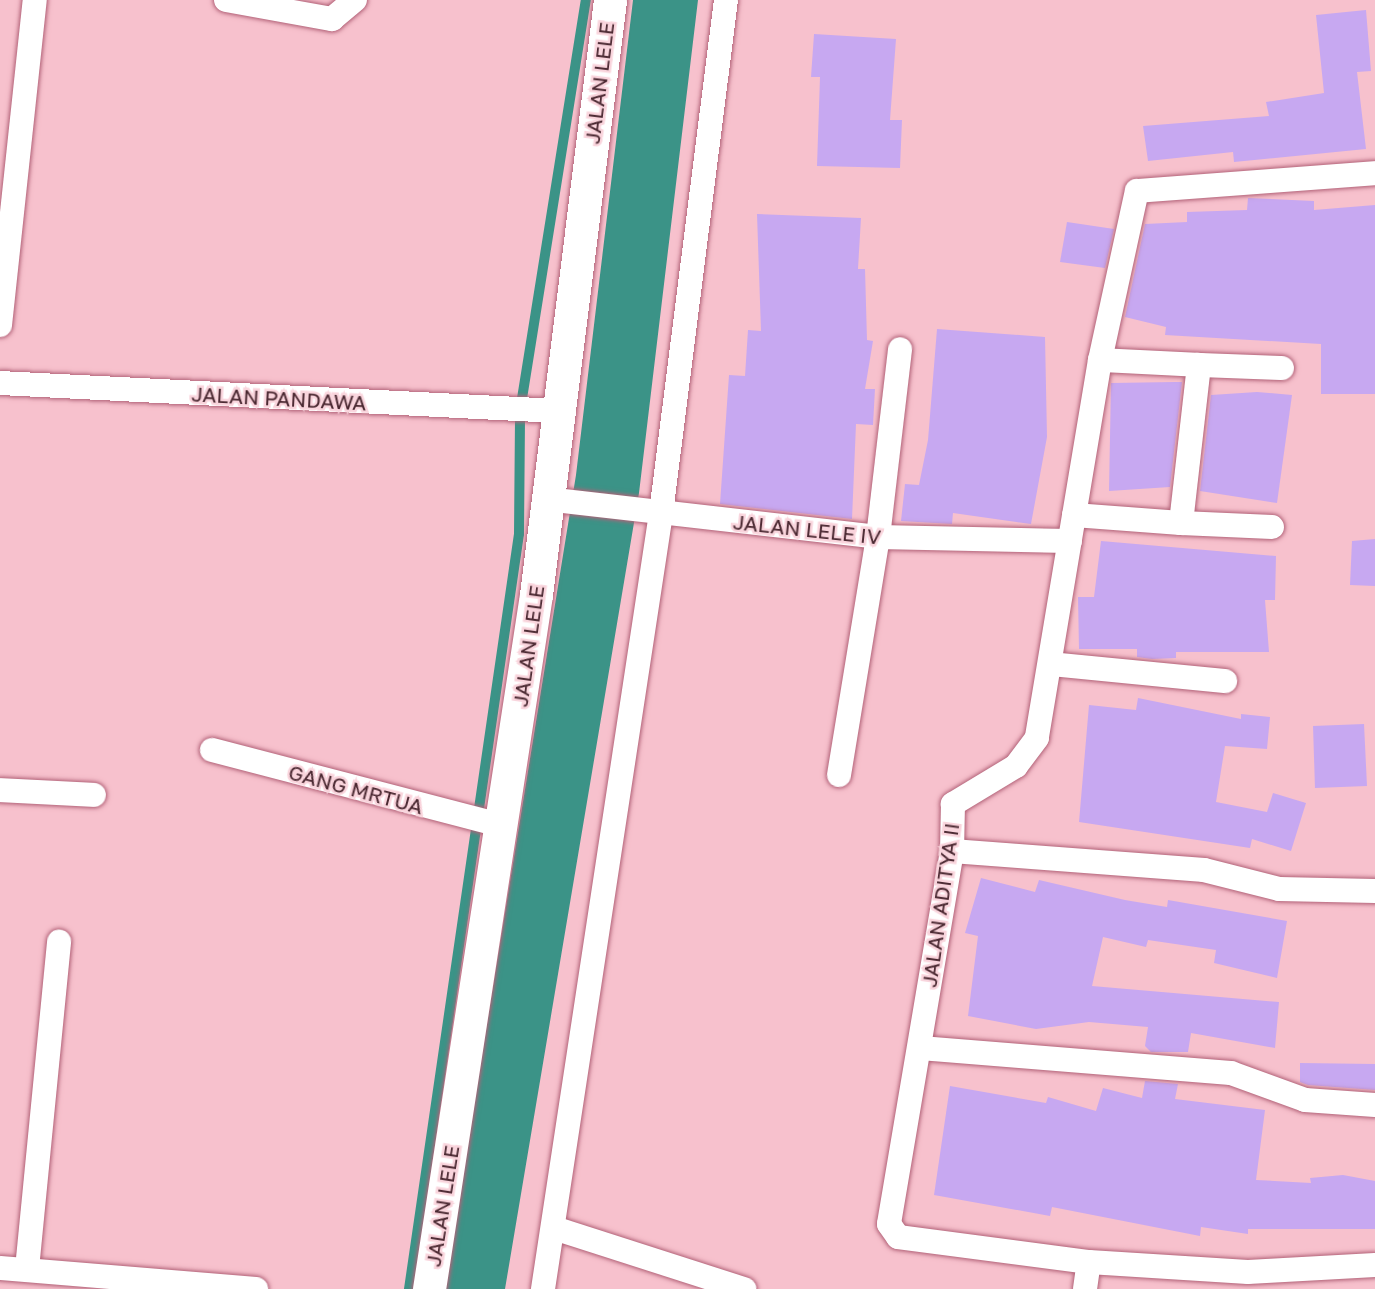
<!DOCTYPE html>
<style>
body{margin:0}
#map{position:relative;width:1375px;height:1289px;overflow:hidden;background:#f7c1cd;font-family:"Golos Text",sans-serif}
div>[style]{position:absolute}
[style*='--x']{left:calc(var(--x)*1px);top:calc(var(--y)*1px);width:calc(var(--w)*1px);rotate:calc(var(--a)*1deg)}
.water>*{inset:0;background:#3b9387}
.stream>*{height:10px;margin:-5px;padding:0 5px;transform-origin:5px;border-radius:5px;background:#3b9387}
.building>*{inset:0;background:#c7a8f1}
.roads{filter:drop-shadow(0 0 2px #b26278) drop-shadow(0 0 2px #b26278)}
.minor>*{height:24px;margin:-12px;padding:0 12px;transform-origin:12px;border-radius:12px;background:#fff}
.secondary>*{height:33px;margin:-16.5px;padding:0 16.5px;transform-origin:16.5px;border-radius:16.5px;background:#fff}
span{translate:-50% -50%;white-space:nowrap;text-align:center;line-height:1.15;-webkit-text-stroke:5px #f9d4dc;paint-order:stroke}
.street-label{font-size:21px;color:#4a2831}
</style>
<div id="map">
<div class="water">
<i style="clip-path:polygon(633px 0,698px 0,639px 493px,505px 1289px,444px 1289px,576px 475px)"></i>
</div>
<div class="stream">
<i style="--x:409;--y:1289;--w:763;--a:-81.71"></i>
<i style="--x:519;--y:534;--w:123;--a:-89.5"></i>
<i style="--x:520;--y:411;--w:416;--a:-80.9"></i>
</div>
<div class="building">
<i style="clip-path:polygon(1366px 10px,1371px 71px,1357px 72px,1366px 149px,1234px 162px,1233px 152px,1148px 161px,1143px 126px,1269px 116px,1266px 102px,1324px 93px,1316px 15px)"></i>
<i style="clip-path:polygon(814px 34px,896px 39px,890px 120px,902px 120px,900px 168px,817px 166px,820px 77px,811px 77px)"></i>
<i style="clip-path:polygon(1248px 198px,1314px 201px,1314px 210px,1375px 205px,1375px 394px,1321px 394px,1321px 344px,1165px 335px,1166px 327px,1125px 317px,1145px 224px,1187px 222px,1187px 212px,1247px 210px)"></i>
<i style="clip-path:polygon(757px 214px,861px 218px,858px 269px,865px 269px,867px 340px,873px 341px,865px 389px,875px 389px,873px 425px,856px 424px,852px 519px,720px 504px,729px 375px,745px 376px,748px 330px,761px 331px)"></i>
<i style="clip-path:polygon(1067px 222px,1114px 229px,1105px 268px,1060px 262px)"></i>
<i style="clip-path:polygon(937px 329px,1045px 337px,1047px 437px,1031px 524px,953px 513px,952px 524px,901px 521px,905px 484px,919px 485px,928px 440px)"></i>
<i style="clip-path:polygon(1175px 382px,1182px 382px,1170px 487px,1109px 491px,1111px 383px)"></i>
<i style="clip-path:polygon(1257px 392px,1292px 395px,1277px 503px,1200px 491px,1211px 395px)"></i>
<i style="clip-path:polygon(1375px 539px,1375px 586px,1350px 585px,1352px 541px)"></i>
<i style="clip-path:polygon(1101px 541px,1276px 556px,1275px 600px,1265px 600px,1269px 652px,1176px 652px,1176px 658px,1152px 659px,1137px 657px,1137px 649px,1079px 649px,1078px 597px,1094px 597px)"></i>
<i style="clip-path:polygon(1138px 698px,1241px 719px,1241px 714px,1270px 717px,1267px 749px,1225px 746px,1216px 802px,1267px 812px,1273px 793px,1306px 803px,1291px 851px,1252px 839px,1250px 848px,1079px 822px,1089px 705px,1136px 710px)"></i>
<i style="clip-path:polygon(1364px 724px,1367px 786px,1315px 788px,1313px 726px)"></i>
<i style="clip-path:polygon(981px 878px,1035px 892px,1039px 880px,1125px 900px,1167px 907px,1168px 900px,1287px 921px,1277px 978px,1214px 963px,1216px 950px,1148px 940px,1146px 947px,1103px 937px,1092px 986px,1279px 1002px,1275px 1048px,1191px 1033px,1188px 1052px,1151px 1052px,1145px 1046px,1148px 1027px,1089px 1022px,1036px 1029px,968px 1016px,978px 936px,965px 933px)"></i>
<i style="clip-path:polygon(1300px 1063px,1375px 1064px,1375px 1090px,1308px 1085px,1300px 1082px)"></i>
<i style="clip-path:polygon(1145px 1081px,1178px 1084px,1175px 1099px,1265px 1110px,1256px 1180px,1311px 1183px,1310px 1178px,1343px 1175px,1375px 1181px,1375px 1229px,1248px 1229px,1248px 1234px,1201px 1227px,1200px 1236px,1052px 1207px,1050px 1216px,934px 1195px,950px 1086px,1046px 1103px,1048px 1097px,1096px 1111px,1103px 1088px,1142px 1098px)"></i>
</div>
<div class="roads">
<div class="minor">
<i style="--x:226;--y:0;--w:108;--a:10.2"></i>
<i style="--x:332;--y:19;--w:30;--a:-40"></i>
<i style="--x:0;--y:325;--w:327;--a:-83.9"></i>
<i style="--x:1100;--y:360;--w:173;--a:-77.7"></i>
<i style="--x:1137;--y:191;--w:239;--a:-4.3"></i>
<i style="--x:1199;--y:365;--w:83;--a:2.1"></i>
<i style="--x:0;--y:383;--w:559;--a:2.87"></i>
<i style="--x:546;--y:499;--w:334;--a:6.5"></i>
<i style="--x:878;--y:537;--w:192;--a:1.2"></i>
<i style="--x:1074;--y:515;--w:107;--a:4.3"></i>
<i style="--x:1272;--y:527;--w:91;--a:-177.5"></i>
<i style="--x:1181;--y:523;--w:159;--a:-83.5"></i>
<i style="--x:1199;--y:365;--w:99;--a:-177.1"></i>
<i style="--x:1100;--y:360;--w:383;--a:99.5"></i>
<i style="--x:1037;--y:738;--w:35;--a:127"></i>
<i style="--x:1016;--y:766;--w:74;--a:148.9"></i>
<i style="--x:953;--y:804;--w:47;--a:91.2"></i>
<i style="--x:952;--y:851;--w:378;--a:99.6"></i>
<i style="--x:889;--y:1224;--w:16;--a:55"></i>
<i style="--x:898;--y:1237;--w:193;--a:7.5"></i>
<i style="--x:1089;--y:1262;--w:159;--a:3.6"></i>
<i style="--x:1248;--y:1272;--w:127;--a:-3.2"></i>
<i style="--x:1051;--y:664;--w:175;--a:5.6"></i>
<i style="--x:212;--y:750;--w:298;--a:14.6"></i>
<i style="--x:839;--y:775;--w:241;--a:-80.7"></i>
<i style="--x:878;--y:537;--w:189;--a:-83.3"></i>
<i style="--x:0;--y:790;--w:94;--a:3"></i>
<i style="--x:952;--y:851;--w:253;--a:4.3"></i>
<i style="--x:1204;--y:870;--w:77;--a:14.2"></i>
<i style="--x:1279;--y:889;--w:96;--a:1.2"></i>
<i style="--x:920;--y:1048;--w:312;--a:4.6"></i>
<i style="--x:1231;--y:1073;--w:79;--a:20"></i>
<i style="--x:1305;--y:1100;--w:70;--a:4.1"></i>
<i style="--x:554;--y:1228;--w:200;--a:17.8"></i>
<i style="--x:0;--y:1268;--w:257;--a:4.7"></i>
<i style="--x:27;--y:1269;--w:329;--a:-84.4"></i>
<i style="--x:543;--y:1289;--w:785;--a:-81.35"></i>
<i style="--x:661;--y:513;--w:517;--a:-82.78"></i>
<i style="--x:1085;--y:1289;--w:27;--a:-82"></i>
</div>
<div class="secondary">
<i style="--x:429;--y:1289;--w:702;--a:-81.24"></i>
<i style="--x:536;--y:595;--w:600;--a:-82.91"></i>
</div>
</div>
<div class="street-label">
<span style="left:599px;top:83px;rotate:-83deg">JALAN LELE</span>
<span style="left:279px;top:398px;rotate:3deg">JALAN PANDAWA</span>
<span style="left:807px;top:529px;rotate:6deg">JALAN LELE IV</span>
<span style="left:528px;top:646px;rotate:-82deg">JALAN LELE</span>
<span style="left:356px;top:789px;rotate:15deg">GANG MRTUA</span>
<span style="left:940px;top:905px;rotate:-82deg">JALAN ADITYA II</span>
<span style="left:442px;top:1206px;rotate:-81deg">JALAN LELE</span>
</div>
</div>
